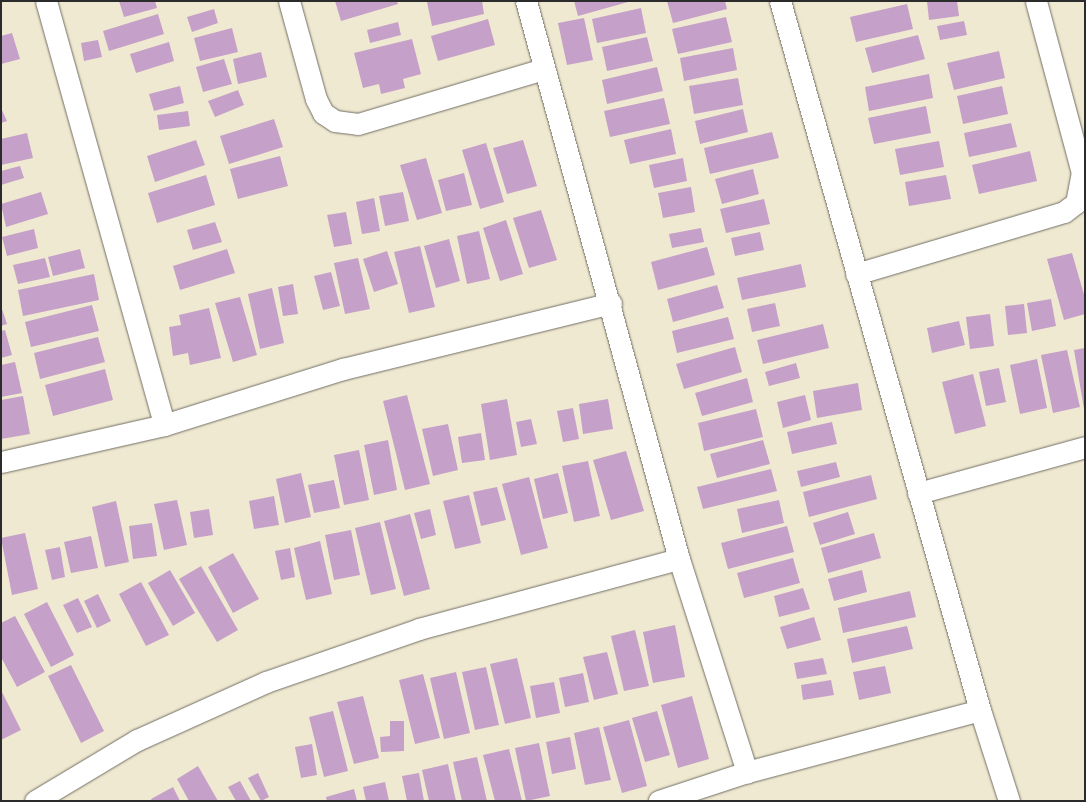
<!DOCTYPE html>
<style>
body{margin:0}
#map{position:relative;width:1086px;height:802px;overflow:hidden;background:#f0e9d1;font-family:Dekko,sans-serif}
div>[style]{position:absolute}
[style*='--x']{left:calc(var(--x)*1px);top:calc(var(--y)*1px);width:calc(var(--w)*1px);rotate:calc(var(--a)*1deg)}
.building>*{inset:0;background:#c5a0c8}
.roads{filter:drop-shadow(0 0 1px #706e65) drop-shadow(0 0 1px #706e65)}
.street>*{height:21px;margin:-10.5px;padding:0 10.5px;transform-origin:10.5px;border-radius:10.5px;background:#fff}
span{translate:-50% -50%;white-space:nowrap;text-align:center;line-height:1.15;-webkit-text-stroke:4.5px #fff;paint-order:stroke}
.frame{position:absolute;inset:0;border:2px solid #2b2b2b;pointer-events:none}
</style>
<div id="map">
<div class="building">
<i style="clip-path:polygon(119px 1px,155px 1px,157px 8px,124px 17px)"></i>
<i style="clip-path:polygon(335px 1px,397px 1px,398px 4px,341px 21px)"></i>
<i style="clip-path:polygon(482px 1px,484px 14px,432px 26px,427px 2px)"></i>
<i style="clip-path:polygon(574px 1px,628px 1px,628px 2px,578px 16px)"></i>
<i style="clip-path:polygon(667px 1px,725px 1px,727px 9px,673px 23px)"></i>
<i style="clip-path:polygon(927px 1px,957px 1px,959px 16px,929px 20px)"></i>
<i style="clip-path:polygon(907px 4px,913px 29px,856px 42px,850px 17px)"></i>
<i style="clip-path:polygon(641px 8px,646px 33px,597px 43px,592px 19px)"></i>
<i style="clip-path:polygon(214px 9px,218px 23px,192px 32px,187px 17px)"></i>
<i style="clip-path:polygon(158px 14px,164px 34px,109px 51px,103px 31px)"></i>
<i style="clip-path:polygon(726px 17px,732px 42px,678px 54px,672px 29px)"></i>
<i style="clip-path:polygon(584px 18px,593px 60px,567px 65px,558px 23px)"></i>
<i style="clip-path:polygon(488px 19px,495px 45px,438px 61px,431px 36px)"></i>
<i style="clip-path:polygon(964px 21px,967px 35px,940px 40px,937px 26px)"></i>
<i style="clip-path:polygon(398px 22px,401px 35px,370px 43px,367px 30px)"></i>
<i style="clip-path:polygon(232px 28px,238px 52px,200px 61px,194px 38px)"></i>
<i style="clip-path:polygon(12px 33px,20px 59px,1px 64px,1px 36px)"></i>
<i style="clip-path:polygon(918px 35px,925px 59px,872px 73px,865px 48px)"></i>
<i style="clip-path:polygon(647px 37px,653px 61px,607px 71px,602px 47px)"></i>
<i style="clip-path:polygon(412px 39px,421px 74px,403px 79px,405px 88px,381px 94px,379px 84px,363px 88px,354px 53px)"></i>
<i style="clip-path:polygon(98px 40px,102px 57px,84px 61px,81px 43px)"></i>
<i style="clip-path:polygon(169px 42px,174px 61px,136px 73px,130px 54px)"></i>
<i style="clip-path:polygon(733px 48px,737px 70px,684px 81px,680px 58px)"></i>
<i style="clip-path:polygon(999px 51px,1005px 78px,954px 90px,947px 63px)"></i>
<i style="clip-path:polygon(261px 52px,267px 77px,238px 84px,233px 59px)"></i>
<i style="clip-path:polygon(224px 59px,232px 84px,203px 92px,196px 67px)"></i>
<i style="clip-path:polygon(657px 67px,663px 91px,607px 104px,602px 80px)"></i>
<i style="clip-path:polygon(929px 74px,933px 98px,869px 111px,865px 87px)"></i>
<i style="clip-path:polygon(738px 78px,743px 105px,694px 114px,689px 86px)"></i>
<i style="clip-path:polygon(180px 86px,184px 103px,154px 111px,149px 94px)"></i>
<i style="clip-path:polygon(1002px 86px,1008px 114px,963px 124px,957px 96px)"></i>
<i style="clip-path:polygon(238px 90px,244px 105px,215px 117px,208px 101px)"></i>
<i style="clip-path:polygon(664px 98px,670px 124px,610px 137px,604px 111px)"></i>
<i style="clip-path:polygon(926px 106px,931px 133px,874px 144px,868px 118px)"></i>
<i style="clip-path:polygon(1px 108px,7px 121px,1px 123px)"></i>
<i style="clip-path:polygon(743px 109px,748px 132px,700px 144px,695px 121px)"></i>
<i style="clip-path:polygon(188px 111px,190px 126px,159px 130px,157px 115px)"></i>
<i style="clip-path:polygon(274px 119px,283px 147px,229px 164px,220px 136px)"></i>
<i style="clip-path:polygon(1011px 123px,1017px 147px,969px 157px,964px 133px)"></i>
<i style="clip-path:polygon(671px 129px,676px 154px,630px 164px,624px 140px)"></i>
<i style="clip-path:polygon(772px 132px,779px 158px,710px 174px,704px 148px)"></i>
<i style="clip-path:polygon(27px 133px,33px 158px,1px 165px,1px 139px)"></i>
<i style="clip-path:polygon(196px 140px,205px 165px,155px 182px,147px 156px)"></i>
<i style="clip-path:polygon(523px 140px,537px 186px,507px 194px,493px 148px)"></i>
<i style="clip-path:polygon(939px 141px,944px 167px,900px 175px,895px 149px)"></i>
<i style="clip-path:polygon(486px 143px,504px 202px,480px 209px,462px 150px)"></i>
<i style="clip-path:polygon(1030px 151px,1037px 181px,979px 194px,972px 165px)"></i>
<i style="clip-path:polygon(280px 156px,288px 186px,238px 199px,230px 169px)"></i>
<i style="clip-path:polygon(426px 158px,442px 213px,417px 220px,400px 165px)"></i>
<i style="clip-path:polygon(683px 158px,687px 181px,654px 188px,649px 165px)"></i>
<i style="clip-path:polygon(20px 166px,24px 178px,1px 185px,1px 171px)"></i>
<i style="clip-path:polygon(753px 169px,759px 194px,722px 204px,715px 179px)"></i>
<i style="clip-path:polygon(464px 173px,472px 205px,446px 211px,438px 180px)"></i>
<i style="clip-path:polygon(206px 175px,215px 205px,157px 223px,148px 193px)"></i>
<i style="clip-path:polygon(946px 175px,951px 199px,909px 206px,905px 182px)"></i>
<i style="clip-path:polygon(691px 187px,695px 212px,663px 218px,658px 193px)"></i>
<i style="clip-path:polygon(41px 192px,48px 214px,6px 227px,1px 204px)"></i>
<i style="clip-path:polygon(403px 192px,409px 221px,385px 226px,379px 196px)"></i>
<i style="clip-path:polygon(374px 198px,380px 231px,362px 234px,356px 202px)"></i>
<i style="clip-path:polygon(764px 199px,770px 224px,726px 233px,720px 209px)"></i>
<i style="clip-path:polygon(541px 210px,557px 260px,529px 268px,513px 218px)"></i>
<i style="clip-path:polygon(346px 212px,352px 244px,334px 247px,327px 215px)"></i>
<i style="clip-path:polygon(506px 220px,523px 274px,500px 281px,483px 228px)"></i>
<i style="clip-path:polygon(215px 222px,222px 242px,193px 250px,187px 230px)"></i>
<i style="clip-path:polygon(701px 228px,704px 242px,672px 248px,669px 234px)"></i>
<i style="clip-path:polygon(34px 229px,38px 248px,7px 256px,2px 237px)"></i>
<i style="clip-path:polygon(479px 231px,490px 279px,467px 284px,457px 236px)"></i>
<i style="clip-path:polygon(760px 232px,764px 250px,735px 256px,731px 238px)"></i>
<i style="clip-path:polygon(449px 239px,460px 281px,436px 288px,424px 246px)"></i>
<i style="clip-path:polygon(420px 246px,435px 307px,409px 313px,394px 252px)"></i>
<i style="clip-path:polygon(707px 247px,715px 275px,658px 290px,651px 262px)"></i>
<i style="clip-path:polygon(80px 249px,85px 268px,53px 276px,48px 257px)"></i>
<i style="clip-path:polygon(227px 249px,235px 273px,180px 290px,173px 266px)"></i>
<i style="clip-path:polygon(387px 251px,398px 284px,374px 292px,363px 259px)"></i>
<i style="clip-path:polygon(1072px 253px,1085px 298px,1085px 314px,1064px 320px,1047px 259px)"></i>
<i style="clip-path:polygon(45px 258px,50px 277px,18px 284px,13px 265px)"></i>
<i style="clip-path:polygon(358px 258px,370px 309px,345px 314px,334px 263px)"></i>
<i style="clip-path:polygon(801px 264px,806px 287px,742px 300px,737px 278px)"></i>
<i style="clip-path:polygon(331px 272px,340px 306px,323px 310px,314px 276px)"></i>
<i style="clip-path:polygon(94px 274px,99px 300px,23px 316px,18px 290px)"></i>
<i style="clip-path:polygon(293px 284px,298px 314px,283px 316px,278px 287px)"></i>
<i style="clip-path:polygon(717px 285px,724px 308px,673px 322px,667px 299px)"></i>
<i style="clip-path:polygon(272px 288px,284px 343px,260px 349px,248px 294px)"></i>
<i style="clip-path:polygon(240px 297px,257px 355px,233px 362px,215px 303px)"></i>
<i style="clip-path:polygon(1051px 299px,1056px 326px,1032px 331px,1027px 303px)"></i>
<i style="clip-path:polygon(775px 303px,780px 326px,752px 332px,747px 309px)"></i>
<i style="clip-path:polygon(1024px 304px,1027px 333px,1008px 335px,1005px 306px)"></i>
<i style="clip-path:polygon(92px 305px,99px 331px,31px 347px,25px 322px)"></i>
<i style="clip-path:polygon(1px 306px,7px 324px,1px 326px)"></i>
<i style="clip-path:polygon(209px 308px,221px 358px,190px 365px,188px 353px,173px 356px,169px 327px,181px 325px,179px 315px)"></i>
<i style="clip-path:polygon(990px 314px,994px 346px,970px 349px,966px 317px)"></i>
<i style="clip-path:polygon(728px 317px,734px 339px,677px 353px,672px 331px)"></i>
<i style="clip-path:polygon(959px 321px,965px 345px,932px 353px,927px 328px)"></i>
<i style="clip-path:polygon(823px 324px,829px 348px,763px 364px,757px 340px)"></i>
<i style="clip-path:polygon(5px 330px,12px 355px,1px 358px,1px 331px)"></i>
<i style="clip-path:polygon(98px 337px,105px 362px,40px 379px,34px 353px)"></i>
<i style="clip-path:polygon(735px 347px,742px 372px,684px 389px,676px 364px)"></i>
<i style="clip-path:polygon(1085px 348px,1085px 409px,1084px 409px,1074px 350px)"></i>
<i style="clip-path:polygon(1067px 350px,1080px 407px,1053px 413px,1041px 355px)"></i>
<i style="clip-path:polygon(1037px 359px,1047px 408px,1020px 414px,1010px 365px)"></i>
<i style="clip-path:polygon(15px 362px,22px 393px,1px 397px,1px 365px)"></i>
<i style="clip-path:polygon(796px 363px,800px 378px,769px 386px,765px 372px)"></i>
<i style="clip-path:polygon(999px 368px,1006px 402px,986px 406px,979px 372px)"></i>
<i style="clip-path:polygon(105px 369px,113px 400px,53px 416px,45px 385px)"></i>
<i style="clip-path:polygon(973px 374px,986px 426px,955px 434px,942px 382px)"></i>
<i style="clip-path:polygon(747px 378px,753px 402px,702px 416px,695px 393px)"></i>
<i style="clip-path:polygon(858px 383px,862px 410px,817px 418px,813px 391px)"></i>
<i style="clip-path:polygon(407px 395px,430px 484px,405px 490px,383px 401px)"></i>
<i style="clip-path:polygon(805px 395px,811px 420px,783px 428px,777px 402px)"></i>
<i style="clip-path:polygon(23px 396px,30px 434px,1px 439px,1px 400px)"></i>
<i style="clip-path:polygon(507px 399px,517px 455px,490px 460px,481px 404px)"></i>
<i style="clip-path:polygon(608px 399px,613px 429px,583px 434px,579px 404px)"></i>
<i style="clip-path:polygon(573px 408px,579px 439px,563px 442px,557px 411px)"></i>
<i style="clip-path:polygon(756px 409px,763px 437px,704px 451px,698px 423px)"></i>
<i style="clip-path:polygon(531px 419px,537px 444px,521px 447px,516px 422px)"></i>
<i style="clip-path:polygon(832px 422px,837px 444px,792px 454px,787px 432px)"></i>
<i style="clip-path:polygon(448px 424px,458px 470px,433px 476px,422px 429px)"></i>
<i style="clip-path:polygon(481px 433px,485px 460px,462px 463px,458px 437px)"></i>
<i style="clip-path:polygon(388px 440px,397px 490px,374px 495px,364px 445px)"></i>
<i style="clip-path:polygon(763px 440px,770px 464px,717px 478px,710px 454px)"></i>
<i style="clip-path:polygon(359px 450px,369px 500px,344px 505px,334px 455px)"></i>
<i style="clip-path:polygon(626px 451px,644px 511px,611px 520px,593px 460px)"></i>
<i style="clip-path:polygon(588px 461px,600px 516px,574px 522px,562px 466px)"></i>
<i style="clip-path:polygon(836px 462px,840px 477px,801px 487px,797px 471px)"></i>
<i style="clip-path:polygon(771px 469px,777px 491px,703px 509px,697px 487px)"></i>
<i style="clip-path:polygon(301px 473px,311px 517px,285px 523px,276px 479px)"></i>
<i style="clip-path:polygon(558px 473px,568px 513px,543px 519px,534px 479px)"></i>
<i style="clip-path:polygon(871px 475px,877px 499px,809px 517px,803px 492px)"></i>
<i style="clip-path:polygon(529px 477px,548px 548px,521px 555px,502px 484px)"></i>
<i style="clip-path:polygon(334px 480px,340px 508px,314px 513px,308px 485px)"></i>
<i style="clip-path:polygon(497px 487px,506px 520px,481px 526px,473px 492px)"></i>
<i style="clip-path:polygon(469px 495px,481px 543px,455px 549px,443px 501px)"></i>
<i style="clip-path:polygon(274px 496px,279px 525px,254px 529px,249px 501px)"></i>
<i style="clip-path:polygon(177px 500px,187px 545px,164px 550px,154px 504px)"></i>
<i style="clip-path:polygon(779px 500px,784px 523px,742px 533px,737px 509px)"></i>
<i style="clip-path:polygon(116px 501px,129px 562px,105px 567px,92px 507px)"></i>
<i style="clip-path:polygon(209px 509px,213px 535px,194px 538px,190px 512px)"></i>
<i style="clip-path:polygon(430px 509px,436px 535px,421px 539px,414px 513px)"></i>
<i style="clip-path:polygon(848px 512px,855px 534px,820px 545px,813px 523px)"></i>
<i style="clip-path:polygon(410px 514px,430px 589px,404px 596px,384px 521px)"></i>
<i style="clip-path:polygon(380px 522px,396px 589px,371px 595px,355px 528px)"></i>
<i style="clip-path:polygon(152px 523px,157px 556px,133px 559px,129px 526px)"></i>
<i style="clip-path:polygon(787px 526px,794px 552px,728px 569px,721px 543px)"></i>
<i style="clip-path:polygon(351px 530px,360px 575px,334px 580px,325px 535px)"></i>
<i style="clip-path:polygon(25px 533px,38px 589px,12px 595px,1px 538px)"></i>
<i style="clip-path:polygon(874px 533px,881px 558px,828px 573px,821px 548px)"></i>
<i style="clip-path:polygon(91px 536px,98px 568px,71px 573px,64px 542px)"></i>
<i style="clip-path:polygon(320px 541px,332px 594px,306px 600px,294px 548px)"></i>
<i style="clip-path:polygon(60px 547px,65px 577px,52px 580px,45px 550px)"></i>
<i style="clip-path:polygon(290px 548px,295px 577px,281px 580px,275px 551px)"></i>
<i style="clip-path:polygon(233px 553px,259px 599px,233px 613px,208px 567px)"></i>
<i style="clip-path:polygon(793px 558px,800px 583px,744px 598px,737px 573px)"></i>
<i style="clip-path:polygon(201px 566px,238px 630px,217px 642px,179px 579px)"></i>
<i style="clip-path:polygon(170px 570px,195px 613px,173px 626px,148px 583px)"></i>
<i style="clip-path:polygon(862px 570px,867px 592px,834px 601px,828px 579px)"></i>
<i style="clip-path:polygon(141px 582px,169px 635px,146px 646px,119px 594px)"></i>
<i style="clip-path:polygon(803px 588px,810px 609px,779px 617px,774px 596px)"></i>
<i style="clip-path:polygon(910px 591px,916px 617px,843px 633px,838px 608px)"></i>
<i style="clip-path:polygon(98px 594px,111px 621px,97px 628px,84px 601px)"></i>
<i style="clip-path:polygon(78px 598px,92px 627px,77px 633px,63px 605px)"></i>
<i style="clip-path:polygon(47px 602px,74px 655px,51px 667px,24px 614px)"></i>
<i style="clip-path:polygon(15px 616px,45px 672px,17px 687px,1px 657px,1px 623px)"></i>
<i style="clip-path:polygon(814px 617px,821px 640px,787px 649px,780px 627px)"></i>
<i style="clip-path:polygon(675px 625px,685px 677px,653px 683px,643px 632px)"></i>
<i style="clip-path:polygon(907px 626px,913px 649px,852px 663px,847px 639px)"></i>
<i style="clip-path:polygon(635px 630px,649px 686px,624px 691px,611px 636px)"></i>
<i style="clip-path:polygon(607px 652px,618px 694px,594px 700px,583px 657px)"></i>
<i style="clip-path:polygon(517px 658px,531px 718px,505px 724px,490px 664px)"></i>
<i style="clip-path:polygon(823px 658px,827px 674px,797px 679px,794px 663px)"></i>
<i style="clip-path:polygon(71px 665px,104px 731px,81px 743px,48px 676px)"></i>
<i style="clip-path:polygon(885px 666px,891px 693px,859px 700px,853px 672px)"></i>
<i style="clip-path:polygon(486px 667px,499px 725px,475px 730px,462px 672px)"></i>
<i style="clip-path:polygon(456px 672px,470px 733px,444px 739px,430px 678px)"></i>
<i style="clip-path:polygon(583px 673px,589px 702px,565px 707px,559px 678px)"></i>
<i style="clip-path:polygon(423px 674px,440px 738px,415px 744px,399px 680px)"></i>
<i style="clip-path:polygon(831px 680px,834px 695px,803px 700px,801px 685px)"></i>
<i style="clip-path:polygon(554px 682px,560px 713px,536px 718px,530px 686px)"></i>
<i style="clip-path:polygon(1px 690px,21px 730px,1px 740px)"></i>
<i style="clip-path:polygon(363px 696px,379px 758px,354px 764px,337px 702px)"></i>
<i style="clip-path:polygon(692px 696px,709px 759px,678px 768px,661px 705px)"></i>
<i style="clip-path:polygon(333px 711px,348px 771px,324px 777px,309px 717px)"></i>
<i style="clip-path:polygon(657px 711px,670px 755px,645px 762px,632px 718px)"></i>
<i style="clip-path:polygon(629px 720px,647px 786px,622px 793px,603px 727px)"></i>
<i style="clip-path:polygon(390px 721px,404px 721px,404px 751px,381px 752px,380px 737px,390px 736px)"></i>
<i style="clip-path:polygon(599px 727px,611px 780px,585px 785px,574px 733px)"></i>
<i style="clip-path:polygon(570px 737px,576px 769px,552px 774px,546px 742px)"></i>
<i style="clip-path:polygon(539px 743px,550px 796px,526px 801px,515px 748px)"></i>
<i style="clip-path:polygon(312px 744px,317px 775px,301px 778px,295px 747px)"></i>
<i style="clip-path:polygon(509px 749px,522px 801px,495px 801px,483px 755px)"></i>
<i style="clip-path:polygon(477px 757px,487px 801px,462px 801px,453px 762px)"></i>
<i style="clip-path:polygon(448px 764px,456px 801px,429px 801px,422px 770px)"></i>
<i style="clip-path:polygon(198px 766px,218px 801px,189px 801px,177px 779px)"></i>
<i style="clip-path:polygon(258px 773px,269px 797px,261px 801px,248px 778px)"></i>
<i style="clip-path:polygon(419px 773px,424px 801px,407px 801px,402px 776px)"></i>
<i style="clip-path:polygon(240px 781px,251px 801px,236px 801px,228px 787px)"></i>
<i style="clip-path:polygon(385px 782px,389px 801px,366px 801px,363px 787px)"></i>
<i style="clip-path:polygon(173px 787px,180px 801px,152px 801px,151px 799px)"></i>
<i style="clip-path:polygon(354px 789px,357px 801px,327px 801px,326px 797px)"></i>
</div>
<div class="roads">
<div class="street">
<i style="--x:46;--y:1;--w:440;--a:74.4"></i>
<i style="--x:289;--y:1;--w:102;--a:74.6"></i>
<i style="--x:316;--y:99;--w:16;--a:63"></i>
<i style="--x:323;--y:113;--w:14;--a:34"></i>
<i style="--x:335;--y:121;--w:23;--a:7"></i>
<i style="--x:358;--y:124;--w:194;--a:-16.5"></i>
<i style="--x:526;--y:1;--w:579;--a:74.67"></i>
<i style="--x:679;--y:559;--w:224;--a:72.3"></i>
<i style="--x:747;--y:772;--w:93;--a:161.8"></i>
<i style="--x:780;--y:1;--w:737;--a:74.25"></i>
<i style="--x:980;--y:710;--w:96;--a:72.3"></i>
<i style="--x:856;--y:274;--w:217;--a:-16.6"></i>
<i style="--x:1064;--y:212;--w:15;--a:-37"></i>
<i style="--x:1076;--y:203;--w:31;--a:-79"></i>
<i style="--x:1082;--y:173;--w:178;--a:-105"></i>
<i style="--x:1;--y:462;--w:167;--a:-12.8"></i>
<i style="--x:164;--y:425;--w:188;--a:-17.4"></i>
<i style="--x:343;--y:369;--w:276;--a:-13.8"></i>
<i style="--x:918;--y:493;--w:173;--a:-15.4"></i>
<i style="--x:747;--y:772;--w:241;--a:-14.9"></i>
<i style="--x:35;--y:801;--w:119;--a:-30.9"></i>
<i style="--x:137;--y:740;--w:141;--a:-24.2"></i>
<i style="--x:266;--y:682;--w:162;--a:-19.1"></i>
<i style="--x:419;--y:629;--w:269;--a:-15.1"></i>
</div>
</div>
<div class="frame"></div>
</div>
